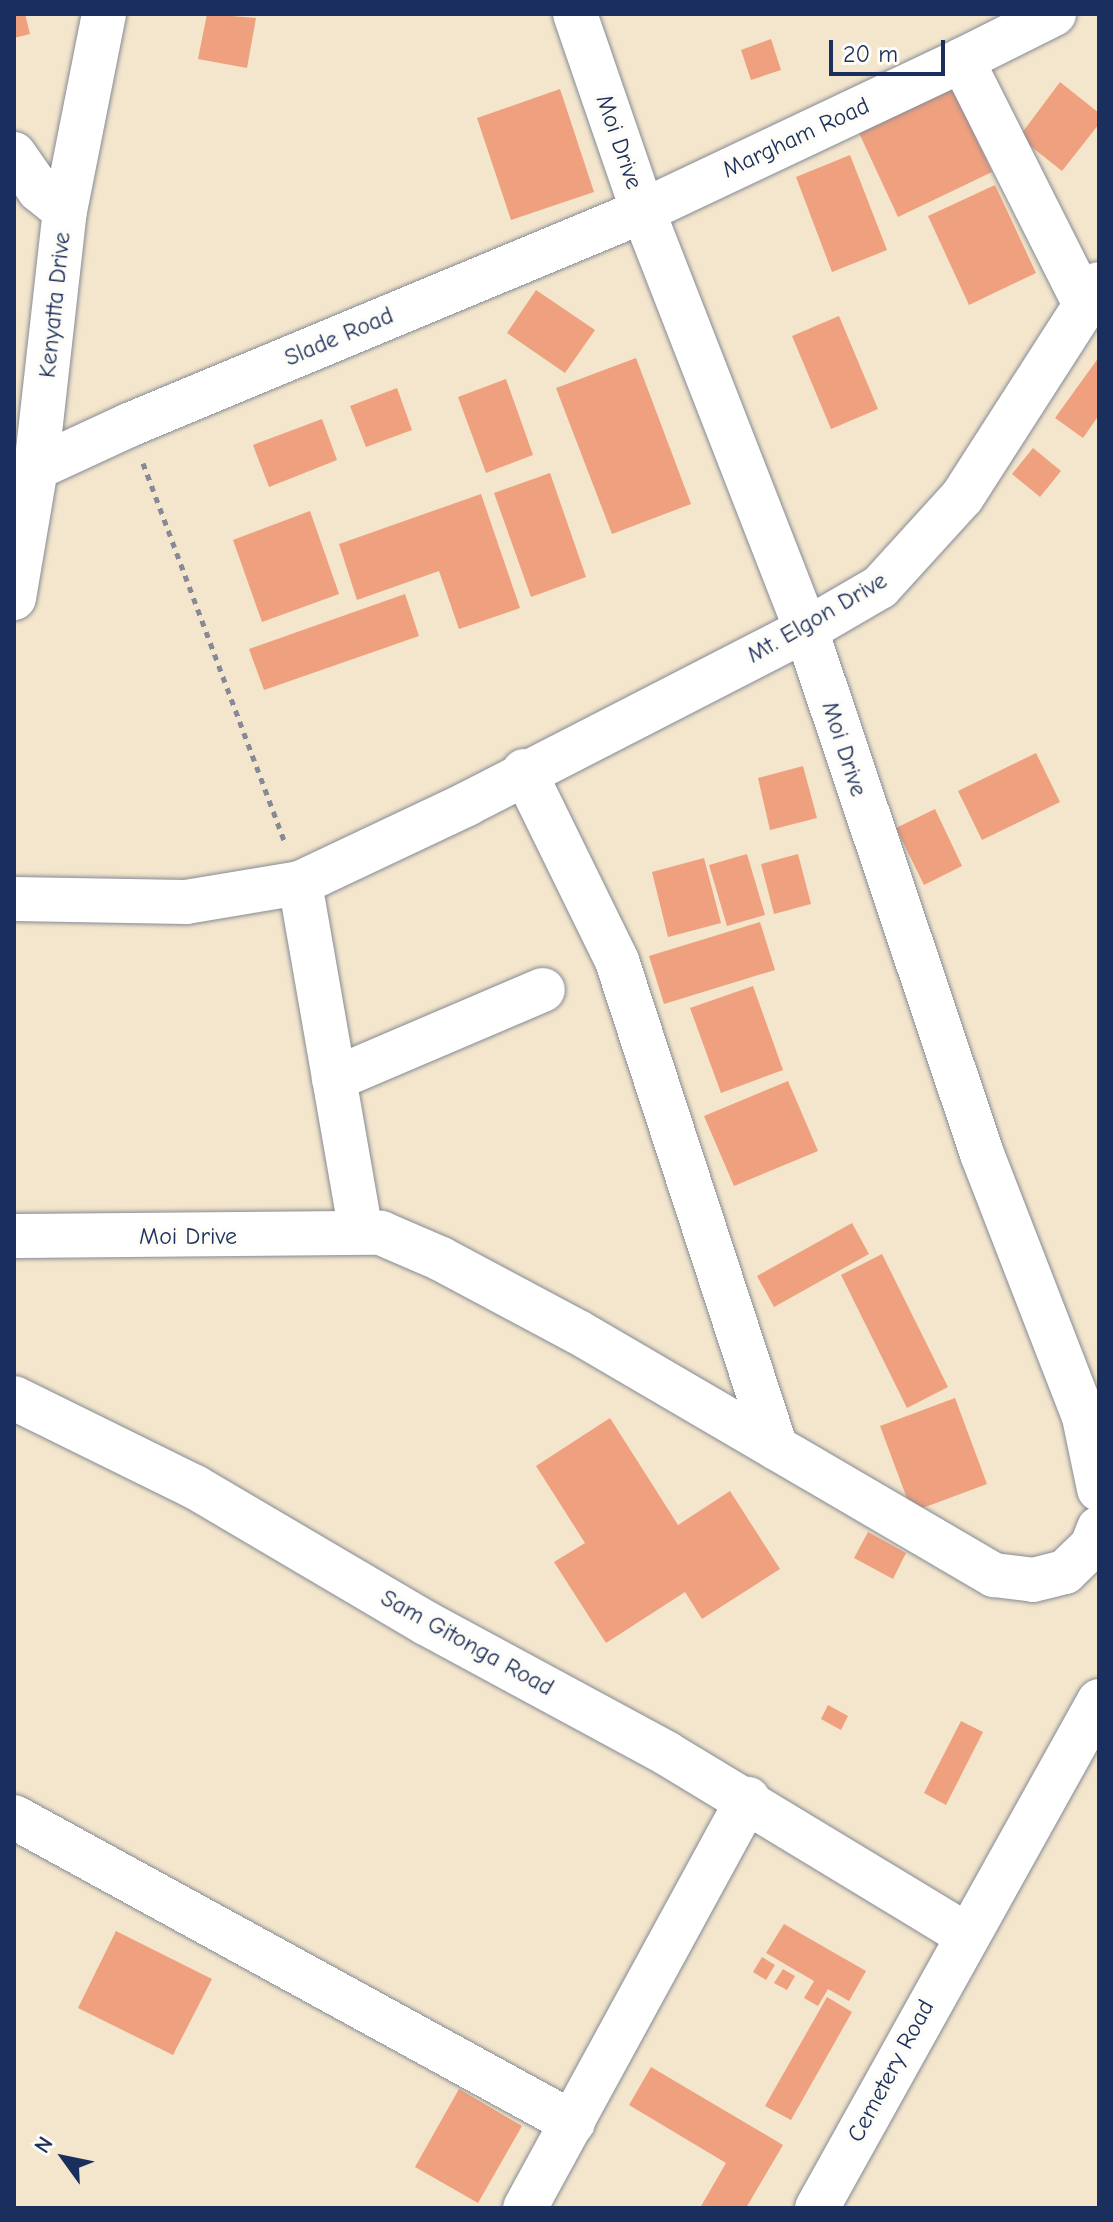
<!DOCTYPE html>
<style>
body{margin:0}
#map{position:relative;width:1113px;height:2222px;overflow:hidden;background:#f3e6cc;font-family:"Comic Neue",sans-serif}
div>[style]{position:absolute}
[style*='--x']{left:calc(var(--x)*1px);top:calc(var(--y)*1px);width:calc(var(--w)*1px);rotate:calc(var(--a)*1deg)}
.building>*{inset:0;background:#efa07e}
.path>*{height:5px;margin-top:-2.5px;transform-origin:0;background:repeating-linear-gradient(90deg,#878a95 0 6px,transparent 0 12px)}
.roads{filter:drop-shadow(0 0 2px #878a95) drop-shadow(0 0 2px #878a95)}
.minor>*{height:44px;margin:-22px;padding:0 22px;transform-origin:22px;border-radius:22px;background:#fff}
span{translate:-50% -50%;white-space:nowrap;text-align:center;line-height:1.15;-webkit-text-stroke:7px #fdfcf7;paint-order:stroke}
.street-label{font-size:24px;color:#1b2f5e}
.frame{position:absolute;inset:0;border:16px solid #1b2f5e;pointer-events:none}
.north{position:absolute;left:24px;top:2118px;width:80px;height:80px;-webkit-text-stroke:6px #fdfcf7;paint-order:stroke;rotate:303deg;font-size:22px;font-weight:700;line-height:32px;text-align:center;color:#1b2f5e}
.north::after{content:'';display:block;margin:auto;width:28px;height:36px;background:#1b2f5e;clip-path:polygon(50% 0,100% 100%,50% 72%,0 100%)}
.scale{position:absolute;left:829px;top:40px;width:116px;height:36px;box-sizing:border-box;border:4px solid #1b2f5e;border-top:0;padding-left:10px;font-size:24px;line-height:28px;white-space:nowrap;color:#1b2f5e;-webkit-text-stroke:6px #fdfcf7;paint-order:stroke}
</style>
<div id="map">
<div class="building">
<i style="clip-path:polygon(14px 14px,25px 14px,30px 34px,14px 38px)"></i>
<i style="clip-path:polygon(207px 14px,256px 18px,247px 68px,198px 59px)"></i>
<i style="clip-path:polygon(771px 39px,781px 70px,751px 80px,741px 50px)"></i>
<i style="clip-path:polygon(1060px 82px,1099px 113px,1099px 124px,1062px 171px,1019px 137px)"></i>
<i style="clip-path:polygon(560px 89px,594px 192px,511px 220px,477px 118px)"></i>
<i style="clip-path:polygon(953px 89px,992px 172px,898px 217px,859px 133px)"></i>
<i style="clip-path:polygon(850px 155px,887px 250px,832px 272px,796px 177px)"></i>
<i style="clip-path:polygon(995px 185px,1036px 273px,969px 305px,928px 216px)"></i>
<i style="clip-path:polygon(536px 290px,595px 330px,565px 373px,507px 333px)"></i>
<i style="clip-path:polygon(839px 316px,878px 409px,831px 429px,792px 336px)"></i>
<i style="clip-path:polygon(1099px 357px,1099px 415px,1083px 438px,1055px 418px)"></i>
<i style="clip-path:polygon(636px 358px,691px 504px,612px 534px,556px 388px)"></i>
<i style="clip-path:polygon(506px 379px,533px 455px,486px 473px,458px 397px)"></i>
<i style="clip-path:polygon(397px 388px,412px 430px,366px 447px,350px 406px)"></i>
<i style="clip-path:polygon(322px 419px,337px 460px,269px 487px,253px 445px)"></i>
<i style="clip-path:polygon(1033px 448px,1061px 471px,1040px 497px,1012px 474px)"></i>
<i style="clip-path:polygon(550px 473px,586px 577px,531px 597px,494px 493px)"></i>
<i style="clip-path:polygon(481px 494px,520px 608px,459px 629px,439px 571px,357px 600px,339px 544px)"></i>
<i style="clip-path:polygon(310px 511px,339px 594px,262px 622px,233px 540px)"></i>
<i style="clip-path:polygon(405px 594px,419px 636px,264px 690px,249px 649px)"></i>
<i style="clip-path:polygon(1036px 753px,1060px 802px,982px 840px,958px 791px)"></i>
<i style="clip-path:polygon(803px 766px,817px 818px,770px 830px,758px 778px)"></i>
<i style="clip-path:polygon(935px 809px,962px 866px,924px 885px,896px 828px)"></i>
<i style="clip-path:polygon(747px 854px,765px 915px,727px 926px,709px 865px)"></i>
<i style="clip-path:polygon(798px 854px,811px 904px,774px 914px,761px 864px)"></i>
<i style="clip-path:polygon(704px 858px,721px 923px,668px 937px,652px 872px)"></i>
<i style="clip-path:polygon(760px 922px,775px 970px,664px 1004px,649px 956px)"></i>
<i style="clip-path:polygon(753px 986px,783px 1070px,721px 1093px,690px 1008px)"></i>
<i style="clip-path:polygon(788px 1081px,818px 1151px,734px 1186px,704px 1116px)"></i>
<i style="clip-path:polygon(852px 1223px,869px 1254px,774px 1307px,757px 1276px)"></i>
<i style="clip-path:polygon(882px 1254px,948px 1387px,907px 1408px,841px 1275px)"></i>
<i style="clip-path:polygon(955px 1398px,987px 1484px,912px 1512px,880px 1426px)"></i>
<i style="clip-path:polygon(610px 1418px,678px 1525px,730px 1491px,780px 1569px,702px 1619px,685px 1592px,606px 1643px,554px 1562px,585px 1543px,536px 1466px)"></i>
<i style="clip-path:polygon(868px 1532px,906px 1553px,893px 1579px,854px 1558px)"></i>
<i style="clip-path:polygon(828px 1705px,848px 1716px,841px 1730px,821px 1719px)"></i>
<i style="clip-path:polygon(961px 1721px,983px 1732px,946px 1805px,924px 1793px)"></i>
<i style="clip-path:polygon(784px 1924px,866px 1971px,849px 2001px,828px 1989px,818px 2006px,804px 1998px,814px 1981px,766px 1953px)"></i>
<i style="clip-path:polygon(116px 1931px,212px 1979px,173px 2055px,78px 2008px)"></i>
<i style="clip-path:polygon(762px 1957px,775px 1965px,766px 1980px,753px 1972px)"></i>
<i style="clip-path:polygon(783px 1969px,795px 1976px,787px 1990px,774px 1983px)"></i>
<i style="clip-path:polygon(827px 1997px,852px 2012px,791px 2120px,765px 2106px)"></i>
<i style="clip-path:polygon(651px 2067px,783px 2145px,746px 2208px,700px 2208px,726px 2163px,629px 2105px)"></i>
<i style="clip-path:polygon(459px 2089px,522px 2126px,478px 2203px,415px 2167px)"></i>
</div>
<div class="path">
<i style="--x:143;--y:463;--w:406;--a:69.5"></i>
</div>
<div class="roads">
<div class="minor">
<i style="--x:575;--y:14;--w:208;--a:71"></i>
<i style="--x:643;--y:211;--w:450;--a:68.7"></i>
<i style="--x:806;--y:630;--w:553;--a:71.43"></i>
<i style="--x:982;--y:1154;--w:282;--a:68.8"></i>
<i style="--x:1084;--y:1417;--w:74;--a:78.2"></i>
<i style="--x:962;--y:60;--w:103;--a:-26.6"></i>
<i style="--x:14;--y:154;--w:44;--a:55.2"></i>
<i style="--x:39;--y:190;--w:33;--a:39"></i>
<i style="--x:36;--y:468;--w:102;--a:-24.8"></i>
<i style="--x:129;--y:425;--w:557;--a:-22.6"></i>
<i style="--x:643;--y:211;--w:353;--a:-25.3"></i>
<i style="--x:962;--y:60;--w:274;--a:63.3"></i>
<i style="--x:14;--y:598;--w:132;--a:-80.4"></i>
<i style="--x:36;--y:468;--w:259;--a:-83.6"></i>
<i style="--x:65;--y:211;--w:201;--a:-78.8"></i>
<i style="--x:524;--y:771;--w:212;--a:63.9"></i>
<i style="--x:617;--y:961;--w:512;--a:71.92"></i>
<i style="--x:300;--y:883;--w:353;--a:80.1"></i>
<i style="--x:14;--y:899;--w:172;--a:1"></i>
<i style="--x:186;--y:902;--w:116;--a:-9.5"></i>
<i style="--x:300;--y:883;--w:185;--a:-25.3"></i>
<i style="--x:467;--y:804;--w:381;--a:-27.2"></i>
<i style="--x:806;--y:630;--w:86;--a:-30.2"></i>
<i style="--x:880;--y:587;--w:122;--a:-47.7"></i>
<i style="--x:962;--y:497;--w:253;--a:-57.3"></i>
<i style="--x:334;--y:1079;--w:227;--a:-23.1"></i>
<i style="--x:14;--y:1236;--w:367;--a:-0.5"></i>
<i style="--x:381;--y:1233;--w:65;--a:23.4"></i>
<i style="--x:441;--y:1259;--w:155;--a:28.1"></i>
<i style="--x:578;--y:1332;--w:482;--a:30.3"></i>
<i style="--x:994;--y:1575;--w:39;--a:7"></i>
<i style="--x:1033;--y:1580;--w:33;--a:-14"></i>
<i style="--x:1065;--y:1572;--w:37;--a:-44"></i>
<i style="--x:1092;--y:1546;--w:19;--a:-69"></i>
<i style="--x:14;--y:1398;--w:202;--a:26.2"></i>
<i style="--x:195;--y:1487;--w:268;--a:30.5"></i>
<i style="--x:426;--y:1623;--w:273;--a:28.4"></i>
<i style="--x:666;--y:1753;--w:350;--a:31.2"></i>
<i style="--x:14;--y:1817;--w:637;--a:28.7"></i>
<i style="--x:525;--y:2208;--w:466;--a:-61.4"></i>
<i style="--x:817;--y:2208;--w:580;--a:-60.92"></i>
</div>
</div>
<div class="street-label">
<span style="left:796px;top:138px;rotate:-25deg">Margham Road</span>
<span style="left:619px;top:142px;rotate:71deg">Moi Drive</span>
<span style="left:55px;top:305px;rotate:-84deg">Kenyatta Drive</span>
<span style="left:339px;top:337px;rotate:-23deg">Slade Road</span>
<span style="left:817px;top:618px;rotate:-30deg">Mt. Elgon Drive</span>
<span style="left:844px;top:749px;rotate:72deg">Moi Drive</span>
<span style="left:188px;top:1237px">Moi Drive</span>
<span style="left:467px;top:1643px;rotate:29deg">Sam Gitonga Road</span>
<span style="left:891px;top:2071px;rotate:-62deg">Cemetery Road</span>
</div>
<div class="frame"></div>
<div class="north">N</div>
<div class="scale">20 m</div>
</div>
